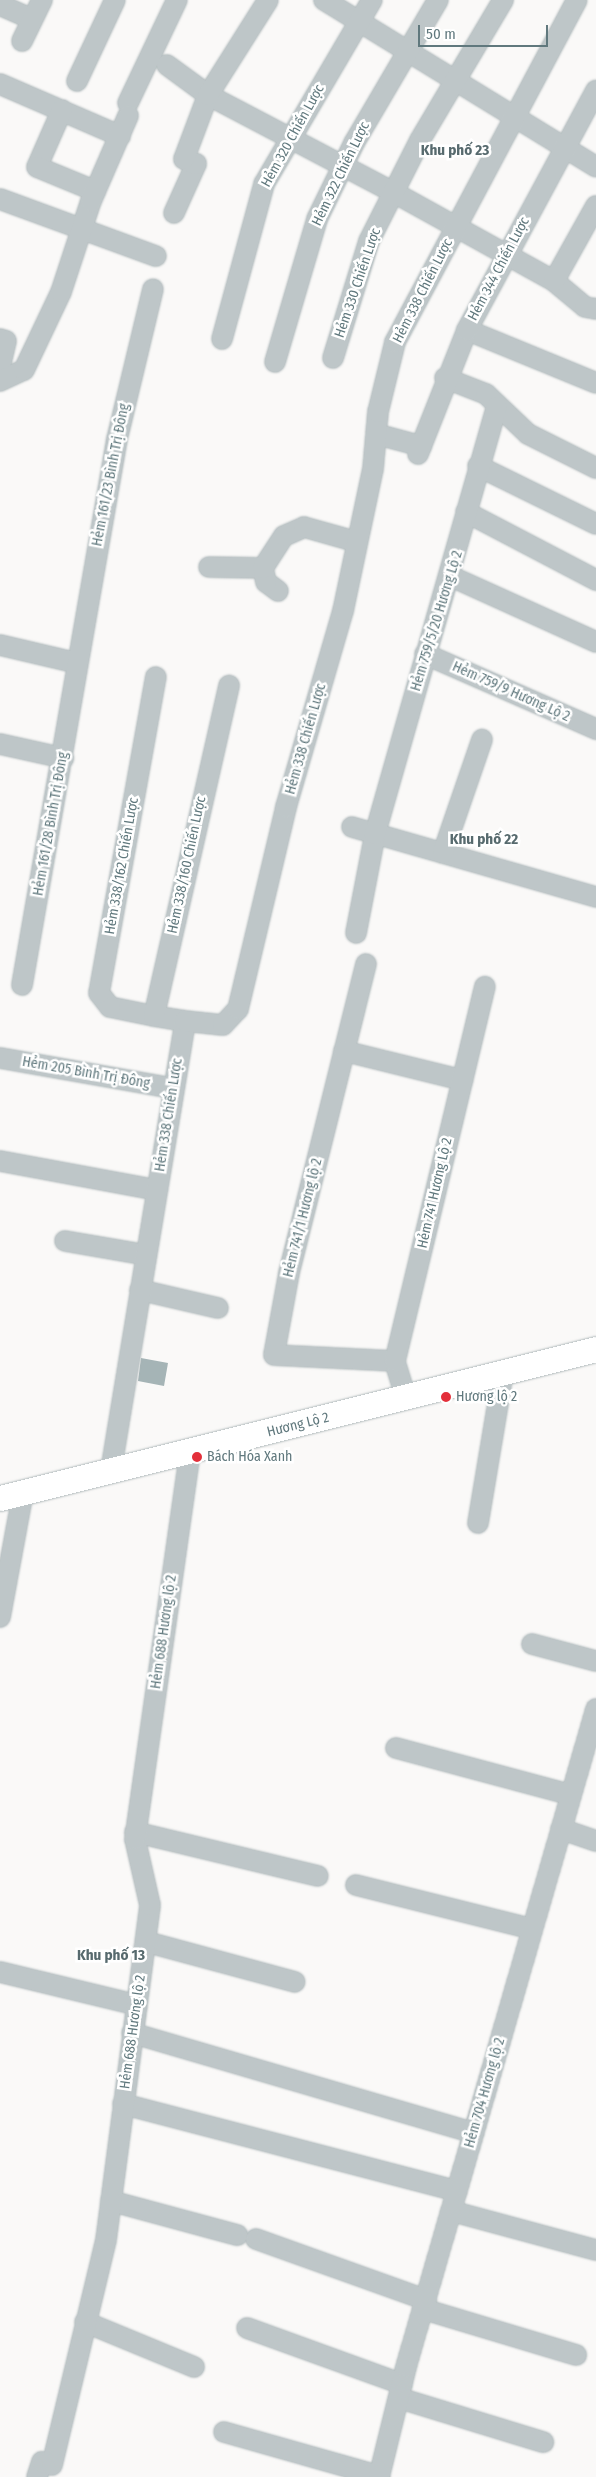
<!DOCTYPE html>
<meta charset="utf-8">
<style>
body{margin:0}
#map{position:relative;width:596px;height:2477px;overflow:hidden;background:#faf9f8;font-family:"Fira Sans Condensed",sans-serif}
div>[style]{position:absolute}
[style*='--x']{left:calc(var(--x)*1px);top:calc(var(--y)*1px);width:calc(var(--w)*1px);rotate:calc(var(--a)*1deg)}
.building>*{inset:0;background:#a5b4b6}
.roads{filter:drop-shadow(0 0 1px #b2bbbd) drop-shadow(0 0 1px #b2bbbd)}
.minor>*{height:20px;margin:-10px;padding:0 10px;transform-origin:10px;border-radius:10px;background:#bec6c8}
.major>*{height:25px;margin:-12.5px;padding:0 12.5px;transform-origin:12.5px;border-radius:12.5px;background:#fff}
.dots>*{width:14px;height:14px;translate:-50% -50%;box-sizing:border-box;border:2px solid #fff;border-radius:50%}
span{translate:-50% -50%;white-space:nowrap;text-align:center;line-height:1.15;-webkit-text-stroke:5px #fff;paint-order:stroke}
.street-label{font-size:14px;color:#60787d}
.poi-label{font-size:14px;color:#60787d}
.left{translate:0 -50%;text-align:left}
.neighbourhood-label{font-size:15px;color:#576a6e;font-weight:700}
.scale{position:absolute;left:418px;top:25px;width:130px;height:22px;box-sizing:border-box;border:2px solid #60787d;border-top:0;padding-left:6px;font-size:15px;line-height:18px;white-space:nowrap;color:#60787d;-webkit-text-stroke:4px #fff;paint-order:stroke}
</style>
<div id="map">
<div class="building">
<i style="clip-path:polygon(141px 1358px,168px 1363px,164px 1386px,138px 1381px)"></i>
</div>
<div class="roads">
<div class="minor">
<i style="--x:324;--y:0;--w:319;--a:31.5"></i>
<i style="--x:0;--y:5;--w:35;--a:24"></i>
<i style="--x:22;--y:41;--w:46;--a:-64"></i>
<i style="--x:167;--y:65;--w:51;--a:36.2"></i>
<i style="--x:208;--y:95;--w:209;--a:27.7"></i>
<i style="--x:393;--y:192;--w:184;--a:28.9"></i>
<i style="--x:554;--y:281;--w:40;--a:40"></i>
<i style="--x:585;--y:307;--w:11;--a:10"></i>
<i style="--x:77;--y:81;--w:89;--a:-64.9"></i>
<i style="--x:0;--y:84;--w:131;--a:23.4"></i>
<i style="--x:128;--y:103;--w:114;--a:-64.6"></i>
<i style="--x:62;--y:110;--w:62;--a:113.7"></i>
<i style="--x:37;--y:167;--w:63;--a:22.5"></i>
<i style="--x:0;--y:199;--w:166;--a:20.1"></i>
<i style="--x:174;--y:213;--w:54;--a:-65.8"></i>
<i style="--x:196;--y:164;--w:13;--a:-157"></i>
<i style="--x:184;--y:159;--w:68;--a:-69.4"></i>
<i style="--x:208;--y:95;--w:112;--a:-57.7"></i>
<i style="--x:554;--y:281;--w:86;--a:-60.8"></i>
<i style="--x:467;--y:330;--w:139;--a:22.3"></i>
<i style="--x:0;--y:339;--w:6;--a:18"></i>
<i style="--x:6;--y:341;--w:27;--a:103"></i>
<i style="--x:222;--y:339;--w:161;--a:-74.8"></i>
<i style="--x:264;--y:184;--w:213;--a:-59.6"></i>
<i style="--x:333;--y:358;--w:122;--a:-72.9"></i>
<i style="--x:369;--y:241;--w:113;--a:-63.2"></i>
<i style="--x:420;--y:140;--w:163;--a:-59.3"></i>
<i style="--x:275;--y:362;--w:149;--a:-73.6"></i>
<i style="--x:317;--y:219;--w:85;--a:-64"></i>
<i style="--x:354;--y:143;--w:166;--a:-59.6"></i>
<i style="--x:445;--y:378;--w:44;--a:21.3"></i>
<i style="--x:486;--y:394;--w:58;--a:43.6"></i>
<i style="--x:528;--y:434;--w:76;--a:26.6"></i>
<i style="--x:0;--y:381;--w:26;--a:-25"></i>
<i style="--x:24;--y:370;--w:86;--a:-64.6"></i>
<i style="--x:61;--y:292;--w:96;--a:-71.8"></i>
<i style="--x:91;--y:201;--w:93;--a:-66.5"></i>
<i style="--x:376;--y:434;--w:47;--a:14.9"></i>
<i style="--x:418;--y:454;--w:133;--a:-68.4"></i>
<i style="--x:467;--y:330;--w:272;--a:-61.7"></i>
<i style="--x:478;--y:466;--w:131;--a:26.2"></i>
<i style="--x:466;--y:512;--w:147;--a:27.6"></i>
<i style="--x:209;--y:567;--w:54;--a:1.1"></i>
<i style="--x:450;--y:576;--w:160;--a:24.3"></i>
<i style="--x:278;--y:591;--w:15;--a:-143"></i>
<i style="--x:266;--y:582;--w:14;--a:-102"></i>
<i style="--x:263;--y:568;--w:38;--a:-57"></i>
<i style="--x:284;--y:536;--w:22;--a:-24"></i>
<i style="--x:304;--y:527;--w:55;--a:15.8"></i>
<i style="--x:0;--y:645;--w:79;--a:13.2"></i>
<i style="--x:425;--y:654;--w:187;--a:23.7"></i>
<i style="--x:0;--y:744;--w:65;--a:12.5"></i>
<i style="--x:352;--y:827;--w:254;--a:16"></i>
<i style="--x:443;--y:853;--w:120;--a:-71"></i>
<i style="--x:356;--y:933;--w:101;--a:-79.1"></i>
<i style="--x:375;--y:834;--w:444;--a:-74.1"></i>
<i style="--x:366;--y:964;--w:318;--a:104"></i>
<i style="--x:289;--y:1273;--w:83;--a:100.4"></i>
<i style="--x:274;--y:1355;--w:121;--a:2.8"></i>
<i style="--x:22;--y:985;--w:554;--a:-80.13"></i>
<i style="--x:117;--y:439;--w:154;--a:-76.5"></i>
<i style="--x:154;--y:1016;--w:45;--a:-168.4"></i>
<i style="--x:110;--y:1007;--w:18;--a:-128"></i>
<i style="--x:99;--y:993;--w:321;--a:-79.8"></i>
<i style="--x:185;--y:1021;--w:31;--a:-171"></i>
<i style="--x:154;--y:1016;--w:339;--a:-77.2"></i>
<i style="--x:344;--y:1051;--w:122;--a:13.8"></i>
<i style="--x:0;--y:1058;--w:175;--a:9.9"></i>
<i style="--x:0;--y:1161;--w:160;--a:10.5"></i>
<i style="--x:65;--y:1241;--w:82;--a:9.8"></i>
<i style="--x:140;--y:1290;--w:80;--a:13"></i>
<i style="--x:406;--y:1398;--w:39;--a:-107"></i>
<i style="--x:395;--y:1361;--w:385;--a:-76.5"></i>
<i style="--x:111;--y:1470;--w:455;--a:-80.6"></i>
<i style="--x:185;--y:1021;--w:38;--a:6"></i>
<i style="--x:223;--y:1025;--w:22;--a:-47"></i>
<i style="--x:238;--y:1009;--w:208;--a:-76.6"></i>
<i style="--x:286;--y:807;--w:204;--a:-73.8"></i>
<i style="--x:343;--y:611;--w:145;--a:-78.1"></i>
<i style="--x:373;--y:469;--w:57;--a:-85"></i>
<i style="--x:378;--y:412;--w:72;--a:-76.3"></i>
<i style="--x:395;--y:342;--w:387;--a:-62"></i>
<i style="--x:478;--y:1523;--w:152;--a:-80.5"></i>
<i style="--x:0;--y:1617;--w:126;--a:-79.5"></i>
<i style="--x:532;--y:1644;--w:66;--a:14.9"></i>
<i style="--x:396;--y:1748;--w:181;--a:15"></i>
<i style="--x:561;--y:1829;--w:37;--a:19"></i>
<i style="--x:135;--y:1832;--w:188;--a:13.5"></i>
<i style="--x:356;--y:1885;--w:181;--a:14"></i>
<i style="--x:147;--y:1942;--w:153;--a:15.1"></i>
<i style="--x:0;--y:1972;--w:141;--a:13.5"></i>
<i style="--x:132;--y:2033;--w:356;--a:16.3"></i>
<i style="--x:123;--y:2104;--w:345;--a:14.6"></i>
<i style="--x:111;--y:2201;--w:131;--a:15.1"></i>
<i style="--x:451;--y:2211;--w:150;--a:15.1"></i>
<i style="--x:256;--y:2239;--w:181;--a:19.7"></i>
<i style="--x:423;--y:2309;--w:160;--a:16.7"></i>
<i style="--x:85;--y:2322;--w:118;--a:22.4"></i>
<i style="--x:247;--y:2328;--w:165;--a:19.9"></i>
<i style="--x:399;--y:2398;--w:151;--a:17"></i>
<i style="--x:224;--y:2432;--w:162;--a:15.8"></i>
<i style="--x:37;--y:2477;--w:16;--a:-72"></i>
<i style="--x:42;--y:2462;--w:10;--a:17"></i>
<i style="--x:52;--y:2465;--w:231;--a:-76.5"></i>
<i style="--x:106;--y:2240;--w:338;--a:-82.5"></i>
<i style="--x:150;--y:1905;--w:68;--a:-102.8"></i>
<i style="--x:135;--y:1839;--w:392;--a:-81.9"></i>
<i style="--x:379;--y:2477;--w:113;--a:-76.2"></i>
<i style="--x:406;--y:2367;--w:685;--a:-73.89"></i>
</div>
<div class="major">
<i style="--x:0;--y:1498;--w:614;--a:-14.04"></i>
</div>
</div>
<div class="dots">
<i style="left:446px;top:1397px;background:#e32f3a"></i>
<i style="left:197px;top:1457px;background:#e32f3a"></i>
</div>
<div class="street-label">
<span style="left:293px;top:136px;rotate:-61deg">Hẻm 320 Chiến Lược</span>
<span style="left:341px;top:174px;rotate:-64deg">Hẻm 322 Chiến Lược</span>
<span style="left:499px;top:269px;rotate:-62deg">Hẻm 344 Chiến Lược</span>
<span style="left:358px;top:283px;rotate:-71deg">Hẻm 330 Chiến Lược</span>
<span style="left:423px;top:291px;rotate:-63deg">Hẻm 338 Chiến Lược</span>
<span style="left:111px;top:475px;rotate:-79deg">Hẻm 161/23 Bình Trị Đông</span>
<span style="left:437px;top:621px;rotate:-73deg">Hẻm 759/5/20 Hương Lộ 2</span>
<span style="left:511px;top:692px;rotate:24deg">Hẻm 759/9 Hương Lộ 2</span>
<span style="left:306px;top:739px;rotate:-74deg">Hẻm 338 Chiến Lược</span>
<span style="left:51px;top:824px;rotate:-80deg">Hẻm 161/28 Bình Trị Đông</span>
<span style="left:187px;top:865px;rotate:-78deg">Hẻm 338/160 Chiến Lược</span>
<span style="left:122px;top:866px;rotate:-80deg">Hẻm 338/162 Chiến Lược</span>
<span style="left:86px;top:1073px;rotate:10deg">Hẻm 205 Bình Trị Đông</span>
<span style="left:169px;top:1115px;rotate:-81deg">Hẻm 338 Chiến Lược</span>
<span style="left:435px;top:1193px;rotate:-77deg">Hẻm 741 Hương Lộ 2</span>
<span style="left:303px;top:1218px;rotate:-76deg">Hẻm 741/1 Hương lộ 2</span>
<span style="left:298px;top:1425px;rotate:-14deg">Hương Lộ 2</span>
<span style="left:164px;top:1632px;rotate:-82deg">Hẻm 688 Hương lộ 2</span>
<span style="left:133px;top:2032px;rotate:-82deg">Hẻm 688 Hương lộ 2</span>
<span style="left:485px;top:2093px;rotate:-74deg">Hẻm 704 Hương lộ 2</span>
</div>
<div class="poi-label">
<span class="left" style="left:456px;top:1397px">Hương lộ 2</span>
<span class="left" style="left:207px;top:1457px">Bách Hóa Xanh</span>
</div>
<div class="neighbourhood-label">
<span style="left:455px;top:151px">Khu phố 23</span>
<span style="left:484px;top:840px">Khu phố 22</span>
<span style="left:111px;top:1956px">Khu phố 13</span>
</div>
<div class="scale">50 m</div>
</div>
